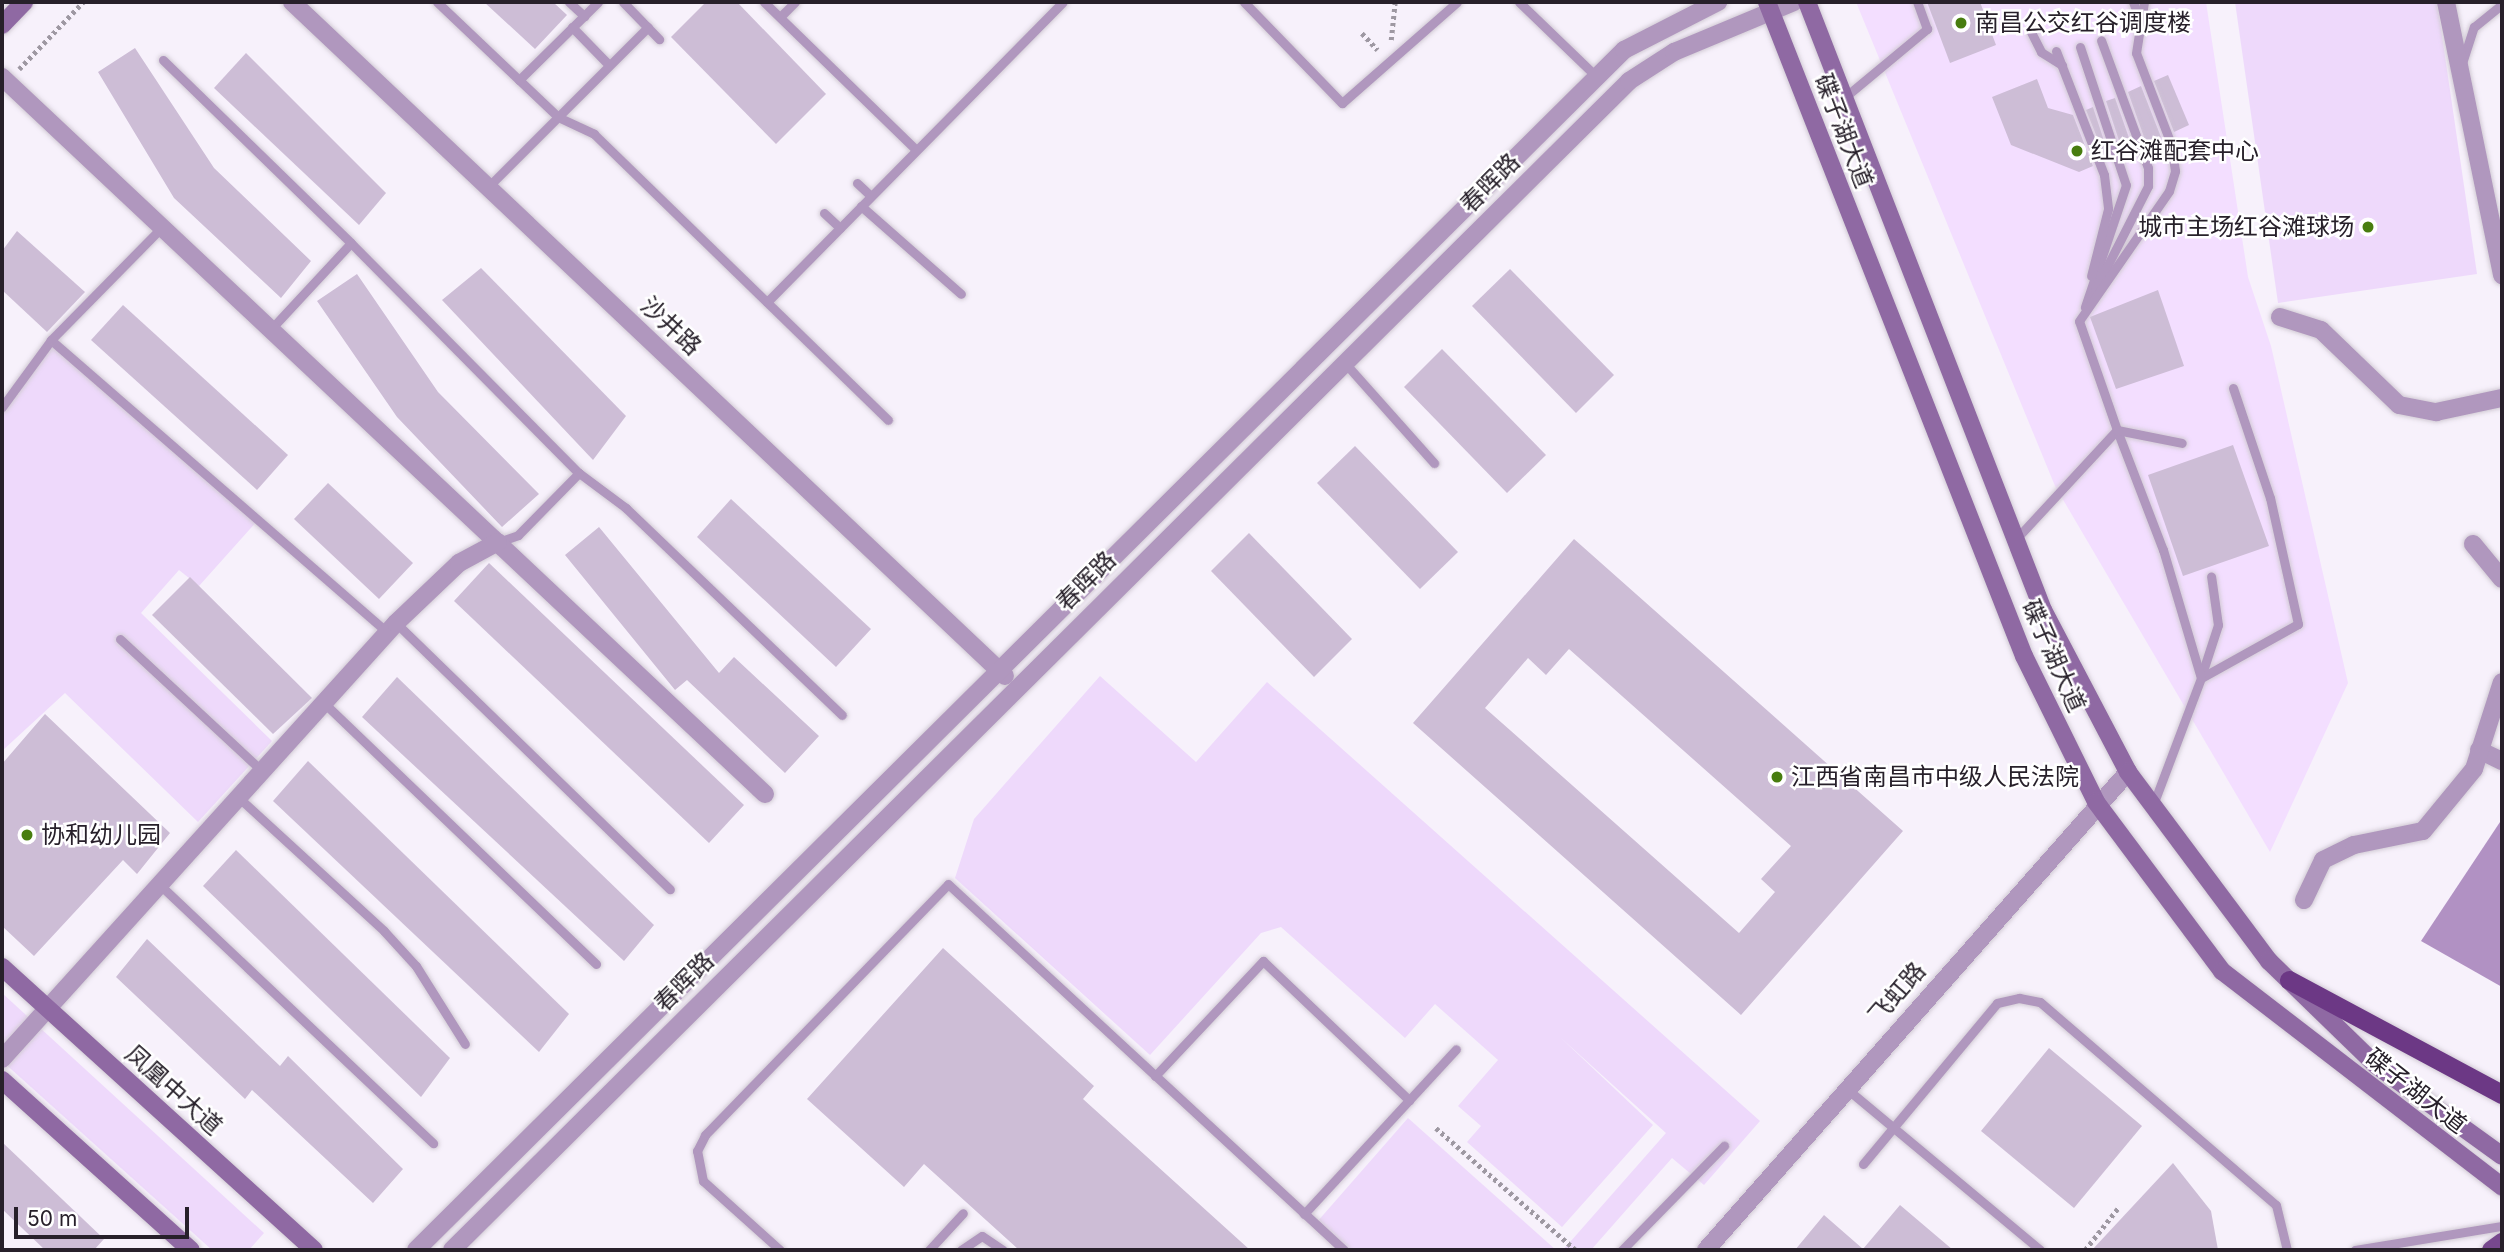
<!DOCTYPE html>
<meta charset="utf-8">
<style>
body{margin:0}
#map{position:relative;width:2504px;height:1252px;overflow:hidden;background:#f7f1fb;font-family:Inter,"Noto Sans SC",sans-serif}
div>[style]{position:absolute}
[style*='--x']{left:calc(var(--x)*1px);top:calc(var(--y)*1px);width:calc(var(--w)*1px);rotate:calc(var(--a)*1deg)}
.built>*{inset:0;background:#f3deff}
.green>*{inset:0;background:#eed9fb}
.water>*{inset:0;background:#b191c3}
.building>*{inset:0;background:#cdbdd6}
.path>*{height:4.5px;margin-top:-2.25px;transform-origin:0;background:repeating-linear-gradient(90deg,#9e98a2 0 3.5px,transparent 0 7px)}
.roads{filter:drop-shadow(0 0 2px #d2cbd5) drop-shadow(0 0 2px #d2cbd5)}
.service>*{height:9px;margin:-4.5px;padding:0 4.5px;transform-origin:4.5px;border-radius:4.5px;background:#b097be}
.minor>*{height:18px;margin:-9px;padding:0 9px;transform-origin:9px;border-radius:9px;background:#b097be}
.tertiary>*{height:18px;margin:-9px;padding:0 9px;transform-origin:9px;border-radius:9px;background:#b097be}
.secondary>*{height:18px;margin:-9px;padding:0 9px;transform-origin:9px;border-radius:9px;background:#8f69a3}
.primary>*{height:18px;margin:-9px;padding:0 9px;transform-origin:9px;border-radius:9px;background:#77488e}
.trunk>*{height:19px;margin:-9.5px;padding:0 9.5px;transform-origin:9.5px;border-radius:9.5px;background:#6c3885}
.dots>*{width:19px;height:19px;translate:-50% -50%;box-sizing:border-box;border:4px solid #fff;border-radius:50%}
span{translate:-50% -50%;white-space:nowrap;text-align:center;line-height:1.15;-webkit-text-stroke:5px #fff;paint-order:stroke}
.poi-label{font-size:24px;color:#27202a}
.left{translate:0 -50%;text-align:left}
.right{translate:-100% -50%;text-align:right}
.street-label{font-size:24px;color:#27202a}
.frame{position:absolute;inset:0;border:4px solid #27202a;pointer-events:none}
.scale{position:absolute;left:14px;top:1207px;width:175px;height:32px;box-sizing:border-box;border:4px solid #27202a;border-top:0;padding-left:9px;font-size:21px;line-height:24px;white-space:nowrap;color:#27202a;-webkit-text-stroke:5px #fff;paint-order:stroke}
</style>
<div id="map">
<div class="built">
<i style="clip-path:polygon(1856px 2px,2206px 2px,2248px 277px,2271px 346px,2348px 683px,2270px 852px,2055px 486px)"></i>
</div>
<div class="green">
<i style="clip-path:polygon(2235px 2px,2437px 2px,2477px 274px,2278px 303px)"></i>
<i style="clip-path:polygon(51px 340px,258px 520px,199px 586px,179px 570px,141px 613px,272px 741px,198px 822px,65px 693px,2px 751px,2px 403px)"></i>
<i style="clip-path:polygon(1100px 676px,1196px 762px,1267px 682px,1760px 1121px,1704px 1185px,1672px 1158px,1591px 1250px,1563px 1250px,1666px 1133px,1561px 1038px,1653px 1125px,1562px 1227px,1467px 1142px,1481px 1126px,1458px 1106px,1498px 1060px,1435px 1004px,1405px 1038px,1281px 927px,1261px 933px,1150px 1055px,955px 878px,974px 819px)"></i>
<i style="clip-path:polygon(2px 993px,264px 1233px,249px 1250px,212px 1250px,2px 1061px)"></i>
<i style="clip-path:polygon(1408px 1118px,1556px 1250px,1348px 1250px,1317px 1222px)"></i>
</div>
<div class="water">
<i style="clip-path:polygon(2502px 819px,2502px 987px,2421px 941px)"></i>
</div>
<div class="building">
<i style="clip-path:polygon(484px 2px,553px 2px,567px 15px,535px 49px)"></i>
<i style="clip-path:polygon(706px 2px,737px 2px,826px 94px,776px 144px,671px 37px)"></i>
<i style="clip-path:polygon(1927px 2px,1980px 2px,1996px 45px,1950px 63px)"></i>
<i style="clip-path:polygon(135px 48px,214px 168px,311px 261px,281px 298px,174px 198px,98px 72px)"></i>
<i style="clip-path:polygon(246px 53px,386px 193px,359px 225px,214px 88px)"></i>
<i style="clip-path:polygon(2168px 75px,2189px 125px,2174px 132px,2154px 81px)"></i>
<i style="clip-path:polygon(2037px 79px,2048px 108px,2073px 115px,2093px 166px,2079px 172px,2011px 145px,1992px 97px)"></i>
<i style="clip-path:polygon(2141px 86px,2161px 137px,2146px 143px,2128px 92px)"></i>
<i style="clip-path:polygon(2115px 98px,2133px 149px,2123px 153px,2106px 101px)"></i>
<i style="clip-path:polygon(2093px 107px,2110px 159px,2106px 160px,2086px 110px)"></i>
<i style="clip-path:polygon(17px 231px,85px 292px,47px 332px,2px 290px,2px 251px)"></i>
<i style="clip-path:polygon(481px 268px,626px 416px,593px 460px,442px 300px)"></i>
<i style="clip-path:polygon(1510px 269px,1614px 375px,1576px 413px,1472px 306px)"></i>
<i style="clip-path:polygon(357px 274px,438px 392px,539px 494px,502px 527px,397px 417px,317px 301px)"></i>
<i style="clip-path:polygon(2158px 290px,2184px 366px,2116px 389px,2090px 317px)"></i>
<i style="clip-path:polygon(123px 305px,288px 455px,257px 490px,91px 340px)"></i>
<i style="clip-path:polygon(1442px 349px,1546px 455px,1507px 493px,1404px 387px)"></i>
<i style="clip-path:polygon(2233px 445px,2269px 546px,2183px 576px,2148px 475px)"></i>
<i style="clip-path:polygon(1355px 446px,1458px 552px,1420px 589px,1317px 483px)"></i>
<i style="clip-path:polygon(328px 483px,413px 563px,379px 599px,294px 519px)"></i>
<i style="clip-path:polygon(731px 499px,871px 629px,836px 667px,697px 537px)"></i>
<i style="clip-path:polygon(599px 527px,719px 673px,734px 657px,819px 736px,785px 773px,687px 680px,675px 690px,565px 555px)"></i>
<i style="clip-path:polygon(1249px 533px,1352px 639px,1314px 677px,1211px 571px)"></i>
<i style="clip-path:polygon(evenodd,1574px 539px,1903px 831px,1741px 1015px,1413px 723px,1574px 539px,1569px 649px,1791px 846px,1761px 879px,1775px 892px,1739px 933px,1485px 708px,1528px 658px,1546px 675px,1569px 649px)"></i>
<i style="clip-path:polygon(489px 563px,744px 805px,709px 843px,454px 601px)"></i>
<i style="clip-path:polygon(190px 577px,312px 698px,273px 734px,152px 615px)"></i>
<i style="clip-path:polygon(397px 677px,654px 925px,624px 961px,362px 717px)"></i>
<i style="clip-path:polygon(45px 714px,170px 833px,137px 874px,123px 860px,34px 956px,2px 926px,2px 764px)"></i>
<i style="clip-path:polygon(308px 761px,569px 1014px,539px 1052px,273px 801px)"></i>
<i style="clip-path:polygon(236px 850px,450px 1058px,421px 1097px,203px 886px)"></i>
<i style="clip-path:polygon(147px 939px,280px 1066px,288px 1056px,403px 1169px,373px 1203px,252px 1090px,245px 1099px,116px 977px)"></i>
<i style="clip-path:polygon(943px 948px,1094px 1086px,1083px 1099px,1250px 1250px,1019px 1250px,924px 1164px,904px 1187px,807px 1099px)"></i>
<i style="clip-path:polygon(2049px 1048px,2142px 1126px,2074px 1208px,1981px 1131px)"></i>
<i style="clip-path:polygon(2px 1142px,104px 1239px,94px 1250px,45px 1250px,2px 1209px)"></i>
<i style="clip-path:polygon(2173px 1163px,2211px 1211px,2218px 1250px,2092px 1250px)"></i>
<i style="clip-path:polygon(1900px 1205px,1953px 1250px,1795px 1250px,1824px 1215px,1863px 1249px)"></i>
</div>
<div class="path">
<i style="--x:1362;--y:33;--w:23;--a:47"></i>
<i style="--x:1391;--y:40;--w:38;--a:-84"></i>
<i style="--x:19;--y:69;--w:93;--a:-46.3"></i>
<i style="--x:1436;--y:1128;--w:186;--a:41.1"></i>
<i style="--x:2085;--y:1250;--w:53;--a:-51.8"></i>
</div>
<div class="roads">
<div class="service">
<i style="--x:437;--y:2;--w:167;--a:43.5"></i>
<i style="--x:558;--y:117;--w:40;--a:25"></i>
<i style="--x:594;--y:134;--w:410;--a:44.2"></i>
<i style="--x:569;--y:2;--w:21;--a:43"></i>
<i style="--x:623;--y:2;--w:52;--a:45.8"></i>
<i style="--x:764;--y:2;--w:212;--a:44.2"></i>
<i style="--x:1244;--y:2;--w:141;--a:45.9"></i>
<i style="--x:1342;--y:103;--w:153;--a:-41.3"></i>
<i style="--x:1519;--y:2;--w:108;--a:43.9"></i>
<i style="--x:2133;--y:2;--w:19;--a:69"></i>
<i style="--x:780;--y:17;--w:21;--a:-45"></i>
<i style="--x:572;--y:27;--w:53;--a:45.8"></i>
<i style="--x:2031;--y:32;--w:22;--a:63"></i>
<i style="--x:2041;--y:52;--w:25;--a:32"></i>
<i style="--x:2080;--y:47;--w:145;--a:71.6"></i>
<i style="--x:2126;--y:185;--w:129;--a:108.6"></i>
<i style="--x:2056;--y:51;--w:133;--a:68.8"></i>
<i style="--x:2104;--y:175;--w:34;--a:83"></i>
<i style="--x:2108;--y:209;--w:69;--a:104.2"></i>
<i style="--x:163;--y:60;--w:262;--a:44.2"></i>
<i style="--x:2462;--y:63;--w:38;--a:-72"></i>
<i style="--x:2474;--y:27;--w:36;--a:-39"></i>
<i style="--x:519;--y:80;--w:111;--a:-44.6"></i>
<i style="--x:1845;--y:97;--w:107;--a:-39.7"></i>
<i style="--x:1927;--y:29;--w:29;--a:-110"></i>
<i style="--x:857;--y:183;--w:19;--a:43"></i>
<i style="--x:488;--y:187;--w:226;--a:-45"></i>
<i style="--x:861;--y:206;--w:133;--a:41.3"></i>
<i style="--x:824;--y:213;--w:22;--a:43"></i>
<i style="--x:2095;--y:290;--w:117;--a:-63"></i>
<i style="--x:2148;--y:186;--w:18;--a:-90"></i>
<i style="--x:2148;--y:168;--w:136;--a:-110.2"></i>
<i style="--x:767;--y:302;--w:421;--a:-45.4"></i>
<i style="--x:271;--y:329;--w:117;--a:-47.1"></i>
<i style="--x:351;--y:243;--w:324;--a:45.3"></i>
<i style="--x:579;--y:473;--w:59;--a:36.7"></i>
<i style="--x:626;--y:508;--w:299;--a:43.8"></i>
<i style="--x:51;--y:340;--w:445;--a:41"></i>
<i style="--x:1345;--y:363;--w:134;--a:48.3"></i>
<i style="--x:2;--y:407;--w:83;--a:-53.8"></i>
<i style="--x:51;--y:340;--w:158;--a:-45.5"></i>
<i style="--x:2016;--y:539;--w:149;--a:-47.2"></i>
<i style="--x:2117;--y:430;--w:115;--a:-109.2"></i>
<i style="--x:2079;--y:321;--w:158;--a:-55.3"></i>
<i style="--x:2169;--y:191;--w:21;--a:-73"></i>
<i style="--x:2175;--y:171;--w:27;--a:-98"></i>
<i style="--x:2171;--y:144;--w:97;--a:-111"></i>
<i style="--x:2136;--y:53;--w:52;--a:-81.1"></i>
<i style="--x:498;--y:542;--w:21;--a:-19"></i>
<i style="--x:518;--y:535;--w:87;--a:-45.5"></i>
<i style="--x:396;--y:623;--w:382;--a:44.2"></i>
<i style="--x:120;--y:639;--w:194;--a:42.9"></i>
<i style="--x:2201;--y:677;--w:55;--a:-71.9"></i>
<i style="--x:2218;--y:625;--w:49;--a:-98.1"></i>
<i style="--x:2201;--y:678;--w:111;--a:-29.1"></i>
<i style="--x:2298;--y:624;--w:129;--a:-102.5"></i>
<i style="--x:2270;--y:498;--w:116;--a:-108.6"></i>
<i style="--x:324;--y:703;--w:377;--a:43.8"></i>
<i style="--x:238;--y:797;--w:198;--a:42.5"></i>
<i style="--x:384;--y:931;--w:47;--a:47.6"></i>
<i style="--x:416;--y:966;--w:92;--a:57.9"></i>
<i style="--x:2153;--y:805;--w:136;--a:-69.3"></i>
<i style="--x:2201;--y:678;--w:134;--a:-106.5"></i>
<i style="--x:2163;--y:550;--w:129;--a:-111"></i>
<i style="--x:2117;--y:430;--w:66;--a:11.3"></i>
<i style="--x:160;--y:885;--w:376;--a:43.4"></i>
<i style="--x:1155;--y:1076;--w:158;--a:-46.8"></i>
<i style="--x:1263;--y:961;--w:202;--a:43.6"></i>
<i style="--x:1847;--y:1089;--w:251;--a:39.8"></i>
<i style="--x:1863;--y:1164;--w:209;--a:-50.2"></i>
<i style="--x:1997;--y:1003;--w:23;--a:-13"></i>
<i style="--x:2019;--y:998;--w:21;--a:11"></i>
<i style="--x:2040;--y:1002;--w:311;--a:40.7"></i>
<i style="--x:2276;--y:1205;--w:46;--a:76.3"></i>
<i style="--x:1304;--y:1214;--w:224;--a:-47.3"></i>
<i style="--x:780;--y:1250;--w:103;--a:-138.1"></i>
<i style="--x:703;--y:1181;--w:31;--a:-101"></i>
<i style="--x:697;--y:1151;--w:18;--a:-63"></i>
<i style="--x:705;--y:1135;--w:349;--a:-45.9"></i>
<i style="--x:948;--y:884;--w:539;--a:42.75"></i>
<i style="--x:929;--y:1250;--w:50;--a:-47.4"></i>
<i style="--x:961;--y:1250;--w:25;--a:-34"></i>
<i style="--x:982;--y:1236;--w:25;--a:34"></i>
<i style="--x:1622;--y:1250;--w:146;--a:-45.6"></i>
<i style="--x:2355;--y:1250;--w:149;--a:-9.3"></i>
</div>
<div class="minor">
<i style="--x:2;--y:77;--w:1047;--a:43.22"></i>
<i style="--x:2280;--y:317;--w:43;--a:17.6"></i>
<i style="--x:2321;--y:330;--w:108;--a:43.9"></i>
<i style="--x:2399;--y:405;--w:38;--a:11"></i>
<i style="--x:2436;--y:412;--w:67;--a:-12"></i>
<i style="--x:2473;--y:544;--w:45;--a:50.4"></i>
<i style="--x:2479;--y:750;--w:25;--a:26"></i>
<i style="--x:2304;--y:900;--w:44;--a:-64.6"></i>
<i style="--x:2323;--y:860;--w:34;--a:-26"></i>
<i style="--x:2354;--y:845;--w:70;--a:-11.5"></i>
<i style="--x:2423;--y:831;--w:80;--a:-50.6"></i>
<i style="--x:2474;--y:769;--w:91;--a:-72.2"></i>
<i style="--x:2;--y:1059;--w:588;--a:-47.9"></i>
<i style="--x:396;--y:623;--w:87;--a:-43.6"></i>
<i style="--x:459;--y:563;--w:44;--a:-28.3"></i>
</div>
<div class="tertiary">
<i style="--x:292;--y:2;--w:981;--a:43.39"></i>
<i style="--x:2446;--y:2;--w:279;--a:78.4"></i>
<i style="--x:416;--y:1250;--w:1703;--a:-44.81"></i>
<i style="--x:1624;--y:50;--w:106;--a:-27.1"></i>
<i style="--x:452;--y:1250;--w:1659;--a:-44.8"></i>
<i style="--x:1629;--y:81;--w:54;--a:-32.8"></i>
<i style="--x:1674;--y:52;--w:130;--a:-22.6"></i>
<i style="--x:1706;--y:1250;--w:638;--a:-48.56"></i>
</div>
<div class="secondary">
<i style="--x:1767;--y:2;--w:703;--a:68.55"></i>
<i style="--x:2024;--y:656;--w:163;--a:63.7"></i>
<i style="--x:2096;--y:802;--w:211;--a:53.3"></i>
<i style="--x:2222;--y:971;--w:354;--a:37.6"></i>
<i style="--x:1807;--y:2;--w:652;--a:68.79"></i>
<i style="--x:2043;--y:610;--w:183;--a:62.3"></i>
<i style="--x:2128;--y:772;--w:236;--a:53.3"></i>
<i style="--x:2269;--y:961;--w:149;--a:44.2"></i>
<i style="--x:2376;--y:1065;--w:155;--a:35.8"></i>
<i style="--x:2;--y:25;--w:32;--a:-46"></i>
<i style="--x:2;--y:967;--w:421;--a:42.2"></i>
<i style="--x:2;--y:1080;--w:254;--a:42"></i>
</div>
<div class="primary">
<i style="--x:2491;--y:1250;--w:14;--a:-36"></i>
</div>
<div class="trunk">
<i style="--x:2289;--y:980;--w:242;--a:28.2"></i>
</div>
</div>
<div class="dots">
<i style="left:1961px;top:23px;background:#487d0f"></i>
<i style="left:2077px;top:151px;background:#487d0f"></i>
<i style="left:2368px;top:227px;background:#487d0f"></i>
<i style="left:1777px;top:777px;background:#487d0f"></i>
<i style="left:27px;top:835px;background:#487d0f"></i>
</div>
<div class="poi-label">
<span class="left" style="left:1975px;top:23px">南昌公交红谷调度楼</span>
<span class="left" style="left:2091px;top:151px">红谷滩配套中心</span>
<span class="right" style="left:2354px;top:227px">城市主场红谷滩球场</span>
<span class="left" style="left:1791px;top:777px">江西省南昌市中级人民法院</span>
<span class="left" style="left:41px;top:835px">协和幼儿园</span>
</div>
<div class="street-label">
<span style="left:1844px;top:131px;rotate:69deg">碟子湖大道</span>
<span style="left:1490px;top:183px;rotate:-45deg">春晖路</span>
<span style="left:671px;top:326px;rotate:43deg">沙井路</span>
<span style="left:1086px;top:581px;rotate:-45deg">春晖路</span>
<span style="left:2054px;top:656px;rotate:66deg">碟子湖大道</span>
<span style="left:684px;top:982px;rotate:-45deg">春晖路</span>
<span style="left:1897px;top:993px;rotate:-49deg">飞虹路</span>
<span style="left:174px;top:1090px;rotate:42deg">凤凰中大道</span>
<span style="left:2416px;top:1091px;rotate:38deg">碟子湖大道</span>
</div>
<div class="frame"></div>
<div class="scale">50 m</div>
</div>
